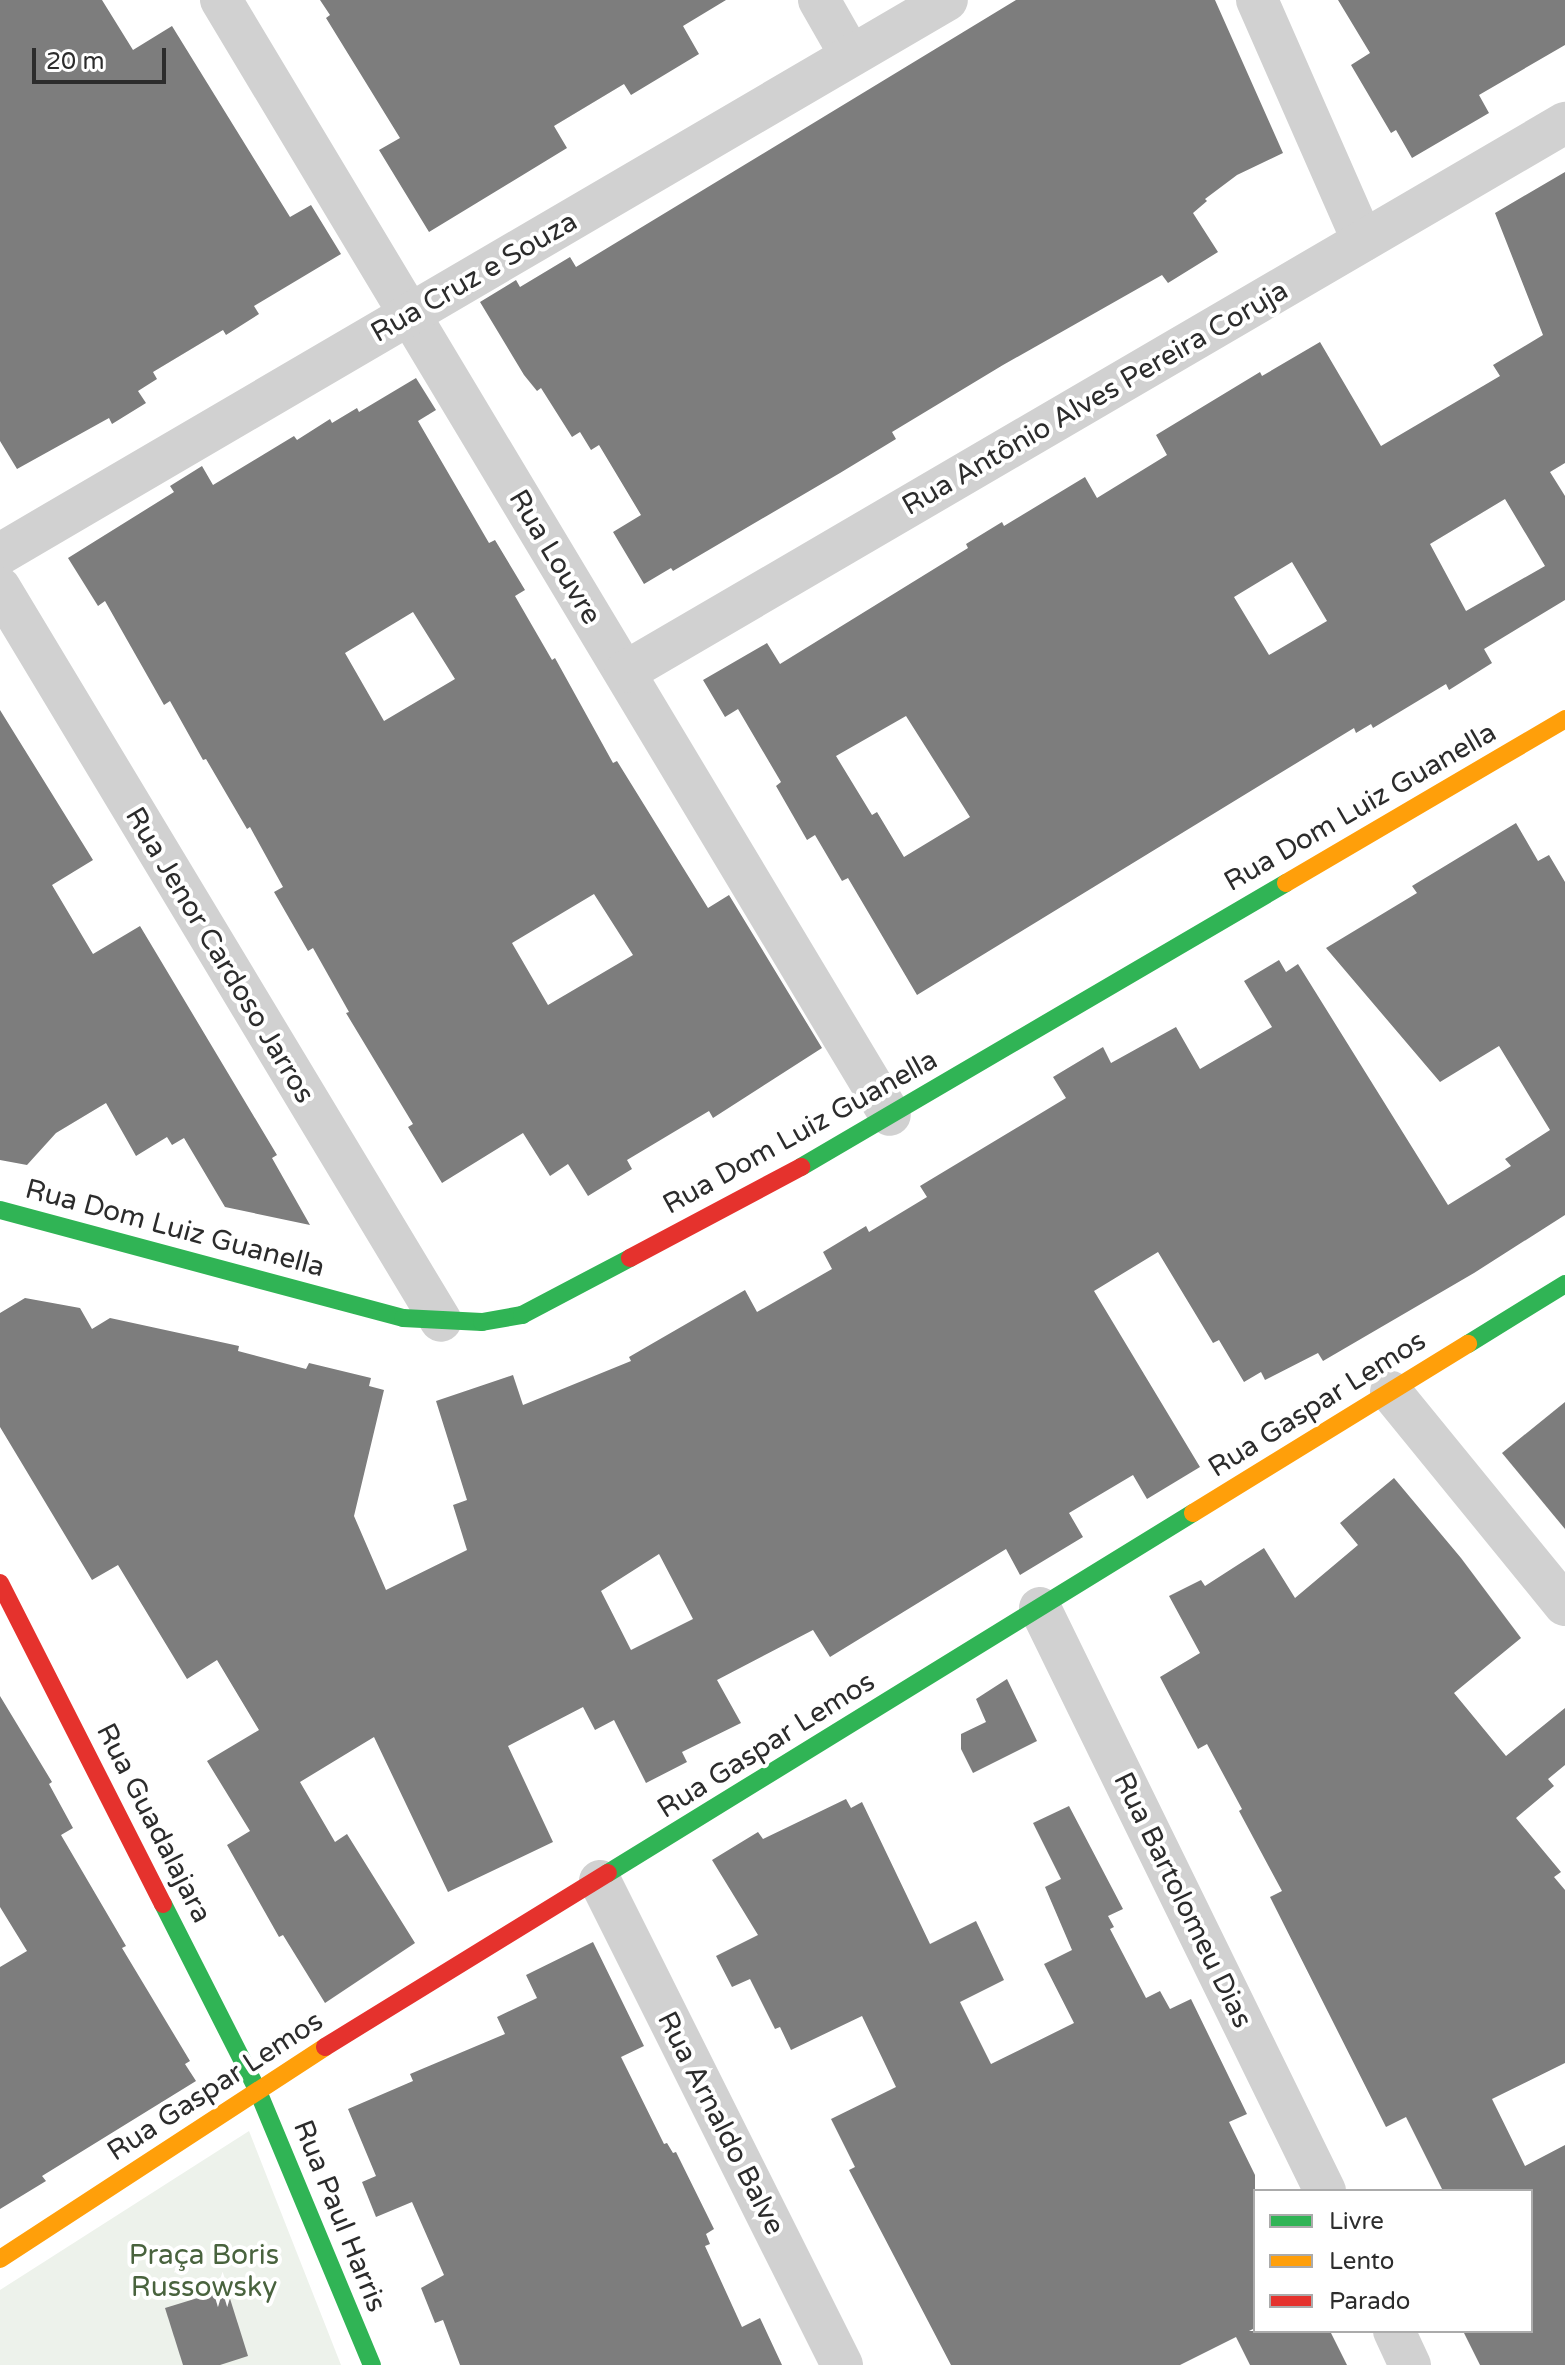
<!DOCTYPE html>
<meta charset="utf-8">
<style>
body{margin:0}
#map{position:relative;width:1565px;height:2365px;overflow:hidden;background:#fff;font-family:"Varela Round",sans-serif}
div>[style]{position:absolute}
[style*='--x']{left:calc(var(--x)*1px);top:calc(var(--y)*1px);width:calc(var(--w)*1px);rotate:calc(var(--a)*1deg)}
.green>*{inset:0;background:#edf2eb}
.building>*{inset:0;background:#7d7d7d}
.street>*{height:42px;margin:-21px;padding:0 21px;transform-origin:21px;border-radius:21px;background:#d1d1d1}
.fast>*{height:18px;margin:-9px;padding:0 9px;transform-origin:9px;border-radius:9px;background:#30b455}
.slow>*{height:18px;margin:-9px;padding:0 9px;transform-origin:9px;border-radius:9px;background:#ff9f0a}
.jam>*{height:18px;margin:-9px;padding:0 9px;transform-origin:9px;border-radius:9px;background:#e5322d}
span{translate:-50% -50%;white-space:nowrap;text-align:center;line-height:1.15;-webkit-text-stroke:8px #fff;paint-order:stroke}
.street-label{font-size:28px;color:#2c2c2c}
.park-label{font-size:28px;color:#49633e}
.legend{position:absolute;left:1253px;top:2189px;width:280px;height:144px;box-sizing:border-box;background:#fff;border:2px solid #ababab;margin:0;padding:10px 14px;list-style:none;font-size:24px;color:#2c2c2c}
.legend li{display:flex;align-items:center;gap:16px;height:40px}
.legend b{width:40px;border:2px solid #ababab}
.scale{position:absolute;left:32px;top:48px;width:134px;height:36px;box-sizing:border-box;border:4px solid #2c2c2c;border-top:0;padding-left:10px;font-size:24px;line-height:28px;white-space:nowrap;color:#2c2c2c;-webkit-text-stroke:6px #fff;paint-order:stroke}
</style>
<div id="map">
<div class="green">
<i style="clip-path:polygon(249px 2131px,341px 2365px,0 2365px,0 2290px)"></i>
</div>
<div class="building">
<i style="clip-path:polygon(0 0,102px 0,133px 50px,172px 26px,290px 217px,311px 205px,341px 254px,254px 306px,259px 314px,226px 335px,223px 330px,153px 372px,157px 379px,138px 391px,146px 403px,112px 424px,109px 418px,17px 469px,0 441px)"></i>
<i style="clip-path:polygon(320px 0,726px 0,683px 26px,699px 54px,631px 95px,624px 84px,554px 126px,567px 148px,429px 232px,379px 150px,400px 138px,326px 18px,330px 15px)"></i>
<i style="clip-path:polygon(1016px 0,1215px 0,1283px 153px,1237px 175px,1205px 199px,1207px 201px,1193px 213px,1218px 252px,1168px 283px,1162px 275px,1003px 365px,892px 432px,896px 439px,840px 473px,673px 571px,671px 568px,644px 584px,613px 532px,641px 515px,599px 445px,591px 450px,580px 432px,572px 437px,541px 388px,537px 391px,524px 375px,480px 302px,516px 280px,520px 287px,570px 257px,576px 267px)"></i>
<i style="clip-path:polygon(1338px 0,1565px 0,1565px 45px,1479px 95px,1489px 113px,1412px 158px,1396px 130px,1391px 133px,1351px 65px,1370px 53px)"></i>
<i style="clip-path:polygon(evenodd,1565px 172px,1565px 463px,1550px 472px,1565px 496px,1565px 600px,1484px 649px,1492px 663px,1449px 690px,1446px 684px,1373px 728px,1371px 724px,1356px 733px,1354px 728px,917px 995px,848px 878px,842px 881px,815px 835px,807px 840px,776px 786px,781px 782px,738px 709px,725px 717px,703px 680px,767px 643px,780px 664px,968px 548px,966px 544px,1002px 522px,1004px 526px,1085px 477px,1097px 498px,1167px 455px,1156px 435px,1260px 372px,1262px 376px,1320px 342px,1381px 446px,1500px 376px,1493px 365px,1543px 335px,1495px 213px,1565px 172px,1505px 499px,1545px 566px,1466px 611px,1430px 544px,1505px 499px,1565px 172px,1292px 562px,1327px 621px,1269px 655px,1234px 597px,1292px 562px,1565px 172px,906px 716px,970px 817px,904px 857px,877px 812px,872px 815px,836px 756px,906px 716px)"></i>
<i style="clip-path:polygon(evenodd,416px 378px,436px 410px,418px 421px,489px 543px,495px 540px,525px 590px,515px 596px,552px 660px,555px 658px,613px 763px,617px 761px,708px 908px,729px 895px,822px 1048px,713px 1118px,709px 1111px,627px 1160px,632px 1169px,588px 1196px,568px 1164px,550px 1176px,523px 1133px,442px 1183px,408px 1127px,413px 1124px,346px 1013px,349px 1012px,313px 948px,308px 951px,274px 892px,283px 887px,250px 827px,247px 829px,206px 759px,203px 760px,170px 701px,164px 705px,105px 601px,98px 606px,68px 558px,174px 492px,170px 486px,202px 466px,213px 485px,294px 436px,297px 440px,330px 419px,332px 423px,357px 408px,359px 412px,416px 378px,413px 612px,455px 679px,384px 721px,345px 653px,413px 612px,416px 378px,594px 894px,633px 955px,548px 1005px,512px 943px,594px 894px)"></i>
<i style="clip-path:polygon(0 710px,93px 860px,52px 885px,93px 954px,140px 926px,277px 1155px,272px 1158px,310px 1225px,225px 1207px,184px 1138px,172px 1145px,167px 1137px,136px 1156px,106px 1103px,56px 1133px,27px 1165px,0 1160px)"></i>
<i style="clip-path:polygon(evenodd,1516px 823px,1538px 861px,1549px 855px,1565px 882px,1565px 1215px,1474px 1273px,1323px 1361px,1318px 1353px,1265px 1380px,1261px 1372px,1244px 1382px,1219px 1340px,1213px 1343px,1158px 1252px,1094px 1291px,1200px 1467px,1147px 1499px,1133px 1475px,1069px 1513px,1083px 1537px,1020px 1575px,1006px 1549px,830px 1657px,813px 1630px,717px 1680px,741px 1723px,682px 1752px,687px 1762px,646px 1783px,614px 1720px,595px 1730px,583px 1707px,508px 1746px,553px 1842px,448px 1892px,374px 1737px,300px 1782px,335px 1842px,347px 1834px,415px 1943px,325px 2003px,283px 1935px,279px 1937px,227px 1845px,250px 1831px,207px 1761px,259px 1730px,217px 1660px,187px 1679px,118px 1565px,92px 1580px,0 1427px,0 1313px,25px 1298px,80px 1308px,92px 1329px,110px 1318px,239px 1346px,238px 1351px,306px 1369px,309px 1363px,371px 1378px,369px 1386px,384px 1390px,354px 1516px,386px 1590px,467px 1550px,453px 1505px,467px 1500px,436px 1401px,513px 1375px,523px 1405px,631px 1361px,629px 1357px,745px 1290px,757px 1312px,832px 1269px,823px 1252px,866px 1226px,869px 1232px,927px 1197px,920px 1186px,1066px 1098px,1053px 1077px,1103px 1047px,1111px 1063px,1176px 1027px,1200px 1069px,1272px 1027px,1244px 981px,1279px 960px,1286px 972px,1298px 964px,1448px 1205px,1511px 1166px,1505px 1159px,1550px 1130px,1499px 1046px,1440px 1082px,1326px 948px,1417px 893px,1412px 886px,1516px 823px,659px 1554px,693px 1619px,631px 1650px,601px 1591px,659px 1554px)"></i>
<i style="clip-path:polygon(1565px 1402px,1565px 1529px,1502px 1453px)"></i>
<i style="clip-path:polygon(1394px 1478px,1461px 1558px,1521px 1638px,1454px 1693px,1506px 1756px,1565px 1708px,1565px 1765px,1548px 1779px,1554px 1786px,1516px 1818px,1561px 1872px,1554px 1877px,1565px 1890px,1565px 2063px,1492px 2099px,1525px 2166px,1565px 2145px,1565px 2365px,1480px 2365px,1463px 2331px,1531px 2331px,1531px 2191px,1443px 2191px,1406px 2117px,1386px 2127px,1270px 1897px,1282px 1891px,1239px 1811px,1242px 1809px,1207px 1744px,1198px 1749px,1160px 1677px,1200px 1653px,1169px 1596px,1201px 1580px,1205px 1586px,1264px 1548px,1295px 1598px,1358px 1545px,1340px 1523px)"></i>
<i style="clip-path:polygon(1007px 1679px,1037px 1741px,973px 1773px,961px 1749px,961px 1734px,986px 1722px,976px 1699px)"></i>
<i style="clip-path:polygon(0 1696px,52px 1782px,49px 1784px,73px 1828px,61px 1835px,126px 1946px,122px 1948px,190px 2061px,185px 2064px,196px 2081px,42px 2176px,46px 2181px,0 2209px,0 1967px,27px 1951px,0 1907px)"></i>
<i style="clip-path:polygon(846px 1799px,851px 1808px,862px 1802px,930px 1944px,976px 1921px,1004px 1980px,960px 2002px,991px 2064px,1074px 2023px,1044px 1964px,1072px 1950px,1045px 1887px,1061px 1879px,1033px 1823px,1069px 1806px,1123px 1909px,1108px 1916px,1114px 1927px,1110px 1929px,1146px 1998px,1160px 1991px,1170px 2009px,1191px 1999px,1247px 2114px,1229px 2122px,1255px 2175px,1255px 2328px,1249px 2331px,1330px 2331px,1347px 2365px,1250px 2365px,1236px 2337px,1180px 2365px,951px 2365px,849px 2170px,855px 2167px,831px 2119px,896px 2087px,862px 2016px,791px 2050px,780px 2027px,775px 2029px,750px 1979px,732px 1987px,716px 1956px,758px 1935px,712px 1860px,758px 1832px,763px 1839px)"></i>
<i style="clip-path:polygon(593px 1942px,644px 2046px,621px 2057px,664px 2144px,667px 2143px,673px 2153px,676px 2152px,714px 2229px,706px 2234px,710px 2244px,705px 2246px,742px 2327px,760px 2318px,782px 2365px,460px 2365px,443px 2320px,435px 2323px,421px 2288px,444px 2275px,412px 2202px,376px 2217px,362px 2182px,376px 2176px,348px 2109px,413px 2081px,410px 2074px,505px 2034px,497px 2017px,537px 1998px,526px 1975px)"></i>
<i style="clip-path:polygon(227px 2289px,248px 2356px,220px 2365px,183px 2365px,165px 2308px)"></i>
</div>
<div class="street">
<i style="--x:221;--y:0;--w:1300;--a:59.04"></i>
<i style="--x:819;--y:0;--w:64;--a:60.3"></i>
<i style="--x:1257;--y:0;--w:263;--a:66.3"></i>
<i style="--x:0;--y:554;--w:1097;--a:-30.33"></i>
<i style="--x:0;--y:588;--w:855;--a:58.97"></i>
<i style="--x:625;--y:672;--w:1089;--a:-30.29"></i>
<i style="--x:1391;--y:1392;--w:275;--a:50.8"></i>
<i style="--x:1040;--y:1608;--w:649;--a:63.95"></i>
<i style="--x:600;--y:1881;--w:541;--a:63.43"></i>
<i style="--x:1394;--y:2331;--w:38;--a:65"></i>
</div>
<div class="fast">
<i style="--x:801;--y:1167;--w:562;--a:-30.35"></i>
<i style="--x:0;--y:1210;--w:417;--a:15"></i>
<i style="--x:403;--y:1318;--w:79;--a:2.9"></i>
<i style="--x:482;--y:1322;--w:41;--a:-9.9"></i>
<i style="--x:522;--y:1315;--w:122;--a:-27.8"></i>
<i style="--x:1468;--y:1344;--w:114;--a:-31.7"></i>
<i style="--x:608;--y:1873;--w:687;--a:-31.61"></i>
<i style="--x:163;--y:1904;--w:208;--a:63.1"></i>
<i style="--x:257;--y:2089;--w:299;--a:67.4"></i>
</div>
<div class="slow">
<i style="--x:1286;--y:883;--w:324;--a:-30.4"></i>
<i style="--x:1193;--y:1513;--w:323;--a:-31.6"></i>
<i style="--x:0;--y:2259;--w:388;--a:-33.1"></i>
</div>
<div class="jam">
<i style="--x:630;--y:1258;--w:194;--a:-28"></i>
<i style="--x:0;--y:1583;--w:360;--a:63.1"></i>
<i style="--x:325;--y:2047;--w:332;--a:-31.6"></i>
</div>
<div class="street-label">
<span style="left:474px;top:277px;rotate:-30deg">Rua Cruz e Souza</span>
<span style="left:1095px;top:398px;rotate:-30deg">Rua Antônio Alves Pereira Coruja</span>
<span style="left:555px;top:557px;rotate:59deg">Rua Louvre</span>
<span style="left:1360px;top:807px;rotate:-30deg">Rua Dom Luiz Guanella</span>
<span style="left:220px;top:955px;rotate:59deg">Rua Jenor Cardoso Jarros</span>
<span style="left:800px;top:1132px;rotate:-29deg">Rua Dom Luiz Guanella</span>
<span style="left:175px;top:1228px;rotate:15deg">Rua Dom Luiz Guanella</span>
<span style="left:1317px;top:1404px;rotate:-32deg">Rua Gaspar Lemos</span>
<span style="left:766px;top:1745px;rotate:-32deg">Rua Gaspar Lemos</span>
<span style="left:154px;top:1823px;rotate:63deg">Rua Guadalajara</span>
<span style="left:1183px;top:1900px;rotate:64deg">Rua Bartolomeu Dias</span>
<span style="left:215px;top:2086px;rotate:-33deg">Rua Gaspar Lemos</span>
<span style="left:721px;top:2123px;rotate:63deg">Rua Arnaldo Balve</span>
<span style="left:340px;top:2216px;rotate:68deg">Rua Paul Harris</span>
</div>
<div class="park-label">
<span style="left:204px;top:2271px">Praça Boris<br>Russowsky</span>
</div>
<ul class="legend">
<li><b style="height:10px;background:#30b455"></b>Livre</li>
<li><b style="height:10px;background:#ff9f0a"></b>Lento</li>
<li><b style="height:10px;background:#e5322d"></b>Parado</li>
</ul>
<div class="scale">20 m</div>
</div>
